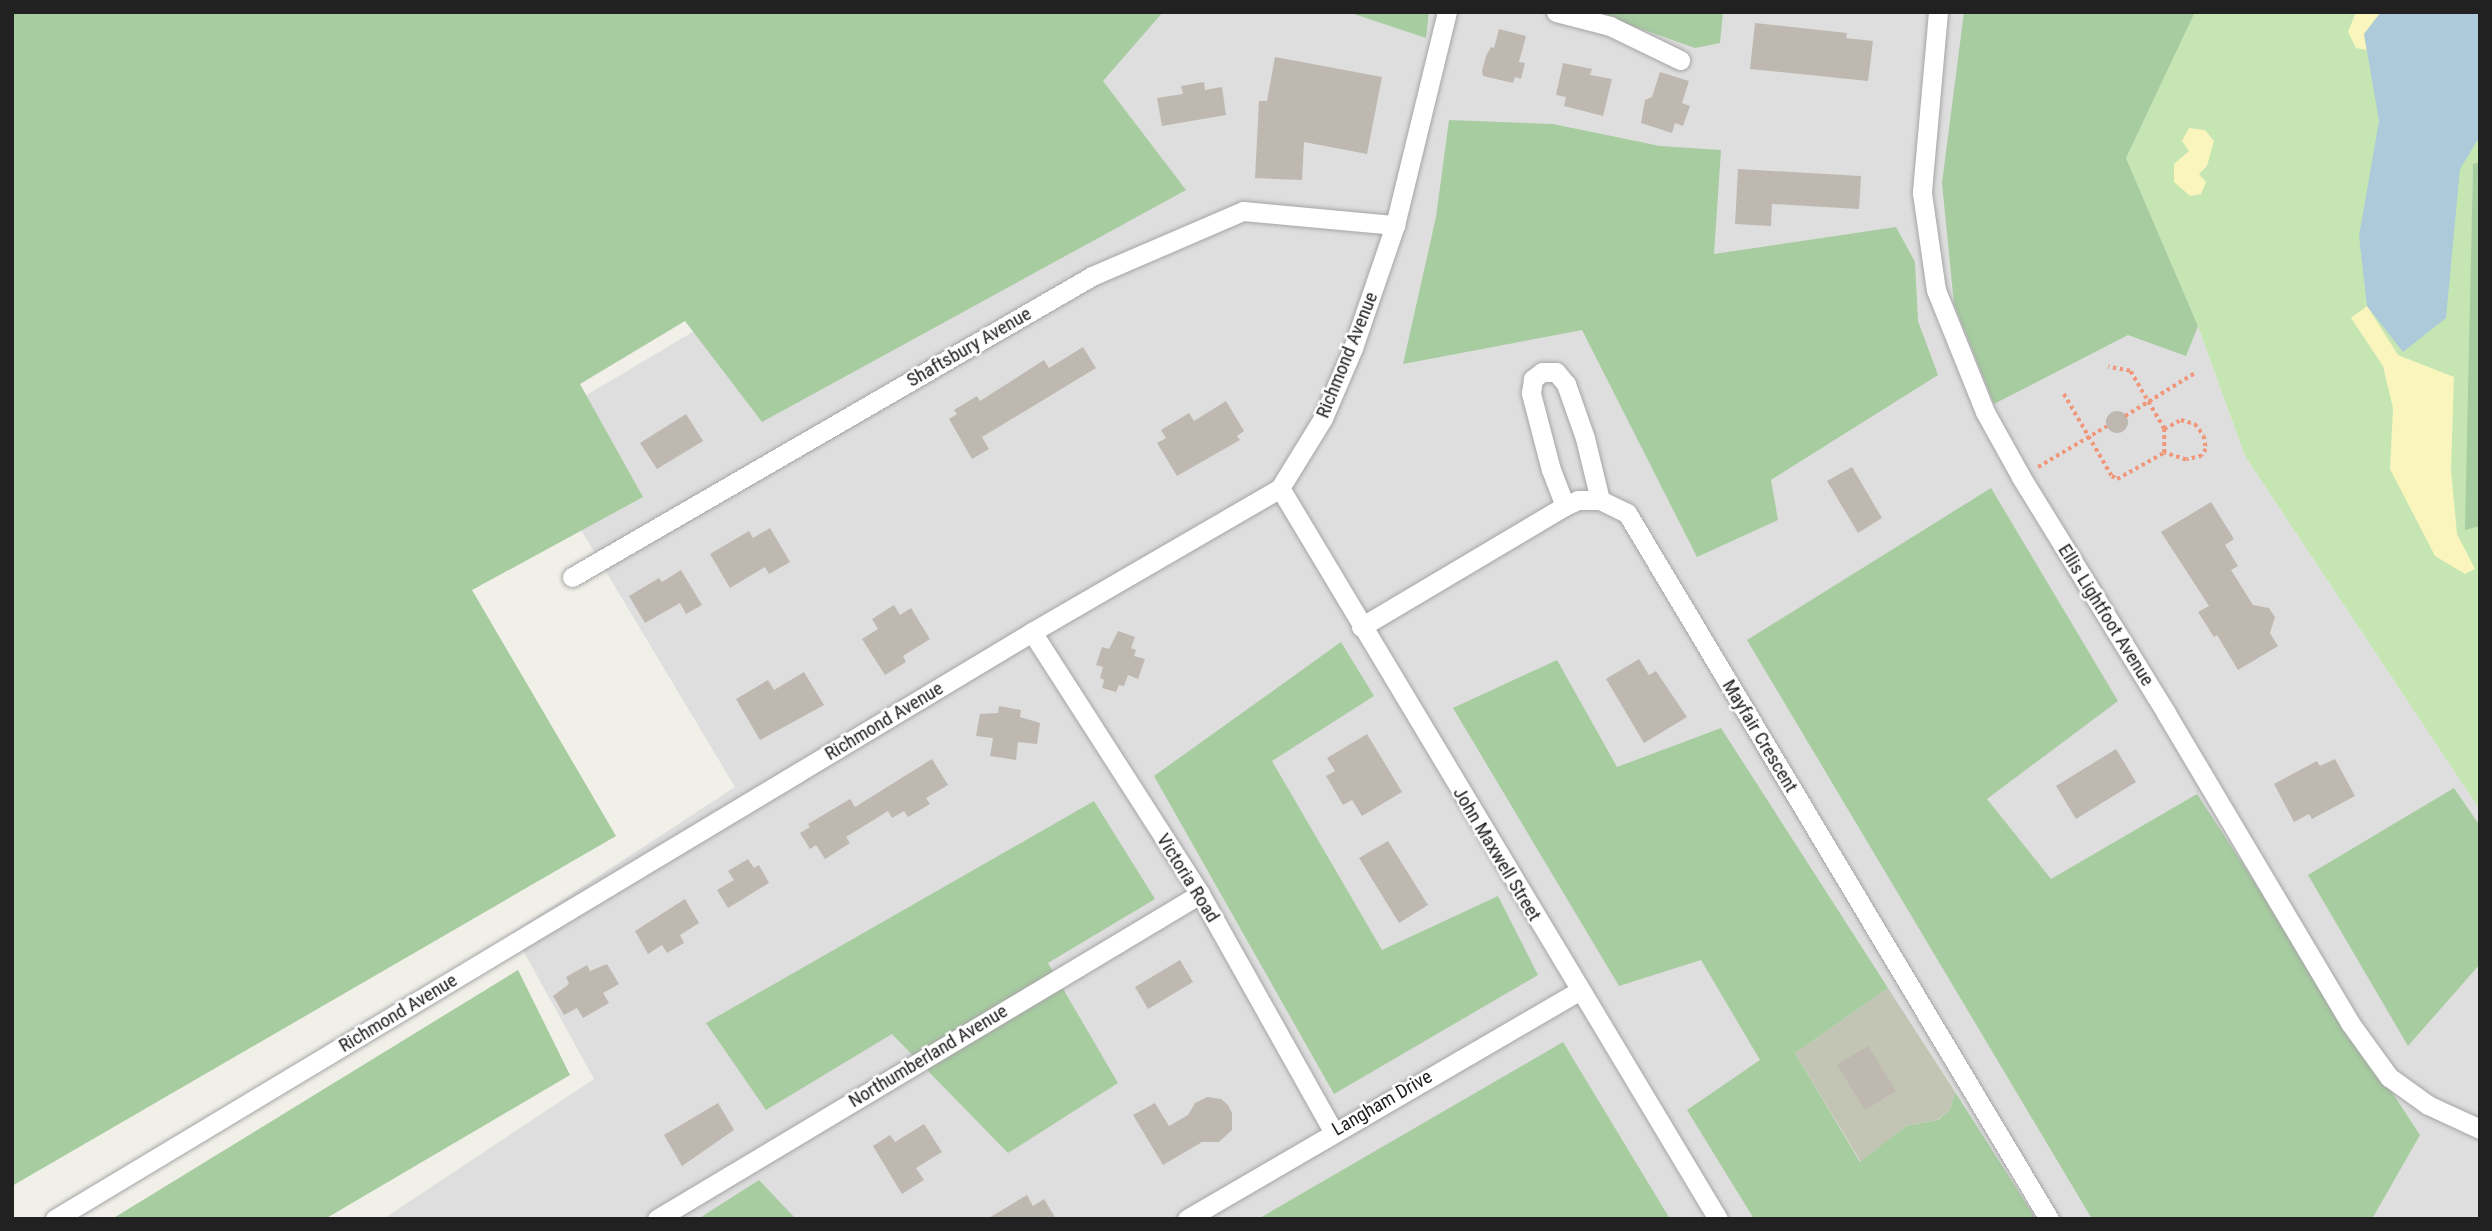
<!DOCTYPE html>
<style>
body{margin:0}
#map{position:relative;width:2492px;height:1231px;overflow:hidden;background:#f0efe8;font-family:"Roboto Condensed",sans-serif}
div>[style]{position:absolute}
[style*='--x']{left:calc(var(--x)*1px);top:calc(var(--y)*1px);width:calc(var(--w)*1px);rotate:calc(var(--a)*1deg)}
.residential>*{inset:0;background:#dfdede}
.construction>*{inset:0;background:#c2c5b4}
.grass>*{inset:0;background:#c5e6b3}
.forest>*{inset:0;background:#a7cca0}
.sand>*{inset:0;background:#f9f5bd}
.water>*{inset:0;background:#adcada}
.building>*{inset:0;background:#beb8b1}
.round{border-radius:50%}
.path>*{height:3.5px;margin-top:-1.75px;transform-origin:0;background:repeating-linear-gradient(90deg,#ef967b 0 3.5px,transparent 0 7px)}
.roads{filter:drop-shadow(0 0 2px #a5a5a5) drop-shadow(0 0 2px #a5a5a5)}
.street>*{height:19px;margin:-9.5px;padding:0 9.5px;transform-origin:9.5px;border-radius:9.5px;background:#fff}
span{translate:-50% -50%;white-space:nowrap;text-align:center;line-height:1.15;-webkit-text-stroke:5px #fff;paint-order:stroke}
.street-label{font-size:19px;color:#212121}
.frame{position:absolute;inset:0;border:14px solid #212121;pointer-events:none}
</style>
<div id="map">
<div class="residential">
<i style="clip-path:polygon(1104px 12px,2195px 12px,2126px 159px,2198px 326px,2245px 456px,2480px 810px,2480px 1219px,383px 1219px,594px 1079px,513px 932px,735px 787px,523px 433px,1091px 95px)"></i>
</div>
<div class="construction">
<i style="clip-path:polygon(1888px 988px,1955px 1092px,1950px 1110px,1937px 1120px,1906px 1126px,1861px 1162px,1795px 1053px)"></i>
</div>
<div class="grass">
<i style="clip-path:polygon(2195px 12px,2480px 12px,2480px 162px,2473px 164px,2468px 449px,2480px 499px,2480px 810px,2245px 456px,2198px 326px,2126px 158px)"></i>
</div>
<div class="forest">
<i style="clip-path:polygon(12px 12px,1163px 12px,1103px 81px,1186px 190px,762px 422px,685px 321px,580px 384px,643px 497px,472px 590px,616px 836px,12px 1186px)"></i>
<i style="clip-path:polygon(1348px 12px,1429px 12px,1426px 38px)"></i>
<i style="clip-path:polygon(1593px 12px,1723px 12px,1720px 43px,1695px 48px)"></i>
<i style="clip-path:polygon(1964px 12px,2195px 12px,2126px 158px,2198px 326px,2186px 356px,2128px 335px,1994px 404px,1954px 304px,1942px 183px)"></i>
<i style="clip-path:polygon(1449px 120px,1553px 124px,1660px 146px,1721px 150px,1714px 254px,1896px 227px,1915px 262px,1918px 321px,1938px 375px,1771px 480px,1778px 520px,1697px 557px,1582px 330px,1403px 364px,1436px 217px)"></i>
<i style="clip-path:polygon(2480px 162px,2480px 526px,2465px 530px,2473px 164px)"></i>
<i style="clip-path:polygon(1991px 488px,2118px 701px,1987px 799px,2051px 879px,2197px 794px,2420px 1135px,2372px 1219px,2092px 1219px,1747px 640px)"></i>
<i style="clip-path:polygon(1341px 642px,1374px 696px,1272px 761px,1382px 950px,1498px 896px,1538px 975px,1334px 1094px,1154px 776px)"></i>
<i style="clip-path:polygon(1557px 660px,1617px 767px,1721px 728px,1888px 988px,1795px 1053px,1860px 1162px,1906px 1126px,1938px 1120px,1950px 1110px,1955px 1092px,2036px 1219px,1754px 1219px,1687px 1110px,1760px 1060px,1701px 960px,1619px 986px,1453px 708px)"></i>
<i style="clip-path:polygon(2454px 788px,2480px 826px,2480px 964px,2408px 1046px,2308px 875px)"></i>
<i style="clip-path:polygon(1094px 801px,1155px 899px,1048px 963px,1118px 1083px,1008px 1153px,892px 1034px,766px 1110px,706px 1023px)"></i>
<i style="clip-path:polygon(518px 970px,570px 1075px,325px 1219px,112px 1219px)"></i>
<i style="clip-path:polygon(1563px 1042px,1670px 1219px,1258px 1219px)"></i>
<i style="clip-path:polygon(759px 1180px,796px 1219px,698px 1219px)"></i>
</div>
<div class="sand">
<i style="clip-path:polygon(2356px 12px,2381px 12px,2364px 34px,2367px 50px,2356px 48px,2348px 32px)"></i>
<i style="clip-path:polygon(2189px 128px,2205px 130px,2214px 141px,2207px 166px,2199px 174px,2206px 182px,2201px 194px,2190px 196px,2174px 182px,2174px 164px,2189px 151px,2182px 141px)"></i>
<i style="clip-path:polygon(2367px 306px,2398px 355px,2454px 377px,2451px 470px,2457px 534px,2475px 569px,2465px 574px,2435px 556px,2390px 469px,2393px 408px,2383px 366px,2351px 318px)"></i>
</div>
<div class="water">
<i style="clip-path:polygon(2381px 12px,2480px 12px,2480px 136px,2460px 169px,2446px 318px,2403px 352px,2367px 306px,2359px 236px,2379px 121px,2364px 34px)"></i>
</div>
<div class="building">
<i style="clip-path:polygon(1755px 23px,1847px 33px,1846px 38px,1873px 41px,1868px 81px,1750px 69px)"></i>
<i style="clip-path:polygon(1499px 29px,1526px 36px,1519px 62px,1525px 63px,1521px 79px,1515px 77px,1513px 83px,1483px 76px,1482px 71px,1486px 56px,1491px 47px,1494px 48px)"></i>
<i style="clip-path:polygon(1275px 57px,1382px 77px,1367px 154px,1304px 142px,1302px 180px,1255px 178px,1259px 101px,1267px 101px)"></i>
<i style="clip-path:polygon(1563px 63px,1592px 69px,1590px 75px,1612px 79px,1603px 116px,1564px 106px,1566px 97px,1556px 95px)"></i>
<i style="clip-path:polygon(1660px 72px,1689px 81px,1682px 103px,1690px 106px,1683px 126px,1675px 123px,1672px 133px,1641px 123px,1645px 100px,1652px 97px)"></i>
<i style="clip-path:polygon(1204px 82px,1205px 90px,1222px 87px,1226px 115px,1162px 126px,1157px 98px,1183px 94px,1181px 86px)"></i>
<i style="clip-path:polygon(1738px 169px,1861px 176px,1859px 209px,1772px 204px,1771px 226px,1735px 224px)"></i>
<i style="clip-path:polygon(1083px 347px,1096px 368px,982px 437px,989px 449px,972px 459px,949px 419px,957px 414px,954px 410px,977px 396px,980px 401px,1044px 360px,1049px 368px)"></i>
<i style="clip-path:polygon(1226px 401px,1244px 431px,1237px 436px,1240px 440px,1177px 476px,1157px 443px,1166px 438px,1161px 430px,1189px 413px,1194px 421px)"></i>
<i class="round" style="left:2106px;top:411px;width:22px;height:22px"></i>
<i style="clip-path:polygon(686px 414px,703px 441px,657px 469px,640px 443px)"></i>
<i style="clip-path:polygon(1852px 467px,1882px 518px,1858px 533px,1827px 481px)"></i>
<i style="clip-path:polygon(2211px 502px,2234px 539px,2225px 545px,2238px 566px,2231px 570px,2253px 605px,2269px 608px,2275px 617px,2270px 633px,2278px 646px,2238px 670px,2217px 635px,2214px 637px,2198px 612px,2209px 606px,2161px 532px)"></i>
<i style="clip-path:polygon(770px 528px,790px 562px,769px 574px,765px 567px,730px 588px,710px 554px,749px 531px,753px 538px)"></i>
<i style="clip-path:polygon(681px 570px,702px 605px,686px 614px,680px 603px,645px 623px,629px 596px,659px 578px,662px 582px)"></i>
<i style="clip-path:polygon(894px 605px,900px 615px,911px 608px,930px 639px,903px 656px,906px 662px,885px 675px,862px 639px,878px 629px,872px 619px)"></i>
<i style="clip-path:polygon(1118px 631px,1135px 637px,1131px 648px,1136px 650px,1134px 656px,1145px 659px,1138px 679px,1128px 675px,1124px 686px,1119px 685px,1116px 692px,1102px 688px,1104px 680px,1100px 678px,1103px 667px,1096px 665px,1102px 647px,1109px 649px)"></i>
<i style="clip-path:polygon(1639px 659px,1649px 675px,1656px 671px,1687px 717px,1644px 743px,1606px 679px)"></i>
<i style="clip-path:polygon(804px 672px,824px 705px,760px 740px,736px 699px,768px 680px,774px 690px)"></i>
<i style="clip-path:polygon(999px 706px,1021px 710px,1020px 717px,1040px 723px,1037px 744px,1018px 742px,1016px 760px,990px 756px,993px 738px,976px 736px,980px 714px,998px 713px)"></i>
<i style="clip-path:polygon(1367px 734px,1402px 792px,1362px 816px,1352px 800px,1343px 805px,1326px 776px,1335px 771px,1327px 758px)"></i>
<i style="clip-path:polygon(2116px 749px,2136px 782px,2076px 819px,2056px 786px)"></i>
<i style="clip-path:polygon(932px 759px,948px 785px,926px 798px,930px 804px,908px 817px,904px 811px,892px 818px,888px 811px,846px 837px,850px 843px,825px 859px,816px 845px,810px 849px,800px 833px,810px 827px,808px 824px,850px 799px,855px 807px)"></i>
<i style="clip-path:polygon(2335px 759px,2355px 796px,2312px 819px,2309px 814px,2294px 822px,2274px 784px,2317px 761px,2320px 766px)"></i>
<i style="clip-path:polygon(1388px 841px,1428px 905px,1399px 923px,1359px 858px)"></i>
<i style="clip-path:polygon(748px 859px,754px 868px,759px 865px,769px 883px,728px 908px,717px 890px,734px 880px,728px 871px)"></i>
<i style="clip-path:polygon(685px 899px,699px 923px,680px 935px,684px 943px,667px 953px,662px 945px,648px 954px,635px 931px)"></i>
<i style="clip-path:polygon(1180px 960px,1193px 982px,1148px 1009px,1135px 987px)"></i>
<i style="clip-path:polygon(607px 964px,619px 984px,603px 993px,609px 1003px,583px 1018px,577px 1008px,564px 1015px,553px 996px,569px 984px,566px 977px,587px 965px,590px 971px)"></i>
<i style="clip-path:polygon(1868px 1046px,1896px 1091px,1865px 1110px,1837px 1065px)"></i>
<i style="clip-path:polygon(1207px 1097px,1221px 1099px,1228px 1105px,1232px 1113px,1232px 1130px,1219px 1142px,1202px 1142px,1163px 1165px,1133px 1115px,1155px 1103px,1169px 1126px,1188px 1115px,1195px 1103px)"></i>
<i style="clip-path:polygon(718px 1103px,734px 1130px,682px 1166px,664px 1135px)"></i>
<i style="clip-path:polygon(924px 1124px,942px 1152px,916px 1168px,924px 1180px,902px 1194px,873px 1146px,890px 1135px,895px 1142px)"></i>
<i style="clip-path:polygon(1027px 1195px,1033px 1206px,1044px 1199px,1056px 1219px,987px 1219px)"></i>
</div>
<div class="path">
<i style="--x:2064;--y:394;--w:95;--a:59.7"></i>
<i style="--x:2112;--y:476;--w:6;--a:31"></i>
<i style="--x:2117;--y:479;--w:54;--a:-29"></i>
<i style="--x:2164;--y:453;--w:24;--a:-90"></i>
<i style="--x:2164;--y:429;--w:67;--a:-120.4"></i>
<i style="--x:2130;--y:371;--w:22;--a:-170"></i>
<i style="--x:2125;--y:416;--w:82;--a:-31.6"></i>
<i style="--x:2164;--y:429;--w:19;--a:-28"></i>
<i style="--x:2181;--y:420;--w:15;--a:16"></i>
<i style="--x:2195;--y:424;--w:15;--a:53"></i>
<i style="--x:2204;--y:436;--w:13;--a:81"></i>
<i style="--x:2206;--y:449;--w:8;--a:120"></i>
<i style="--x:2202;--y:456;--w:16;--a:166"></i>
<i style="--x:2186;--y:460;--w:23;--a:-162"></i>
<i style="--x:2038;--y:467;--w:80;--a:-30.7"></i>
</div>
<div class="roads">
<div class="street">
<i style="--x:1556;--y:12;--w:56;--a:14.5"></i>
<i style="--x:1610;--y:26;--w:78;--a:25.9"></i>
<i style="--x:1938;--y:12;--w:182;--a:95.1"></i>
<i style="--x:1922;--y:193;--w:98;--a:81.8"></i>
<i style="--x:1936;--y:290;--w:131;--a:68.1"></i>
<i style="--x:1985;--y:412;--w:74;--a:61"></i>
<i style="--x:2021;--y:477;--w:277;--a:58.4"></i>
<i style="--x:2166;--y:713;--w:360;--a:59.3"></i>
<i style="--x:2350;--y:1023;--w:67;--a:54.2"></i>
<i style="--x:2389;--y:1077;--w:48;--a:35.7"></i>
<i style="--x:2428;--y:1105;--w:57;--a:24.8"></i>
<i style="--x:1280;--y:488;--w:852;--a:59.07"></i>
<i style="--x:1565;--y:506;--w:39;--a:-111"></i>
<i style="--x:1551;--y:470;--w:80;--a:-104.6"></i>
<i style="--x:1531;--y:393;--w:14;--a:-82"></i>
<i style="--x:1533;--y:379;--w:11;--a:-38"></i>
<i style="--x:1542;--y:372;--w:14;--a:0"></i>
<i style="--x:1556;--y:372;--w:16;--a:50"></i>
<i style="--x:1566;--y:384;--w:57;--a:70.6"></i>
<i style="--x:1585;--y:438;--w:64;--a:76.4"></i>
<i style="--x:572;--y:577;--w:601;--a:-30.06"></i>
<i style="--x:1092;--y:276;--w:164;--a:-23.3"></i>
<i style="--x:1243;--y:211;--w:153;--a:5.3"></i>
<i style="--x:1361;--y:627;--w:237;--a:-30.7"></i>
<i style="--x:1565;--y:506;--w:14;--a:-25"></i>
<i style="--x:1578;--y:500;--w:22;--a:0"></i>
<i style="--x:1600;--y:500;--w:30;--a:26"></i>
<i style="--x:1627;--y:513;--w:823;--a:59.13"></i>
<i style="--x:1032;--y:632;--w:311;--a:57.3"></i>
<i style="--x:1200;--y:894;--w:272;--a:60.7"></i>
<i style="--x:55;--y:1219;--w:1140;--a:-31"></i>
<i style="--x:1032;--y:632;--w:287;--a:-30.1"></i>
<i style="--x:1280;--y:488;--w:82;--a:-58.4"></i>
<i style="--x:1323;--y:418;--w:76;--a:-66.8"></i>
<i style="--x:1353;--y:348;--w:130;--a:-71.1"></i>
<i style="--x:1395;--y:225;--w:219;--a:-76.3"></i>
<i style="--x:657;--y:1219;--w:633;--a:-30.9"></i>
<i style="--x:1187;--y:1219;--w:453;--a:-30.2"></i>
</div>
</div>
<div class="street-label">
<span style="left:969px;top:347px;rotate:-30deg">Shaftsbury Avenue</span>
<span style="left:1347px;top:355px;rotate:-68deg">Richmond Avenue</span>
<span style="left:2106px;top:615px;rotate:58deg">Ellis Lightfoot Avenue</span>
<span style="left:884px;top:721px;rotate:-31deg">Richmond Avenue</span>
<span style="left:1760px;top:736px;rotate:59deg">Mayfair Crescent</span>
<span style="left:1497px;top:854px;rotate:59deg">John Maxwell Street</span>
<span style="left:1188px;top:878px;rotate:58deg">Victoria Road</span>
<span style="left:398px;top:1013px;rotate:-31deg">Richmond Avenue</span>
<span style="left:928px;top:1056px;rotate:-31deg">Northumberland Avenue</span>
<span style="left:1382px;top:1103px;rotate:-30deg">Langham Drive</span>
</div>
<div class="frame"></div>
</div>
